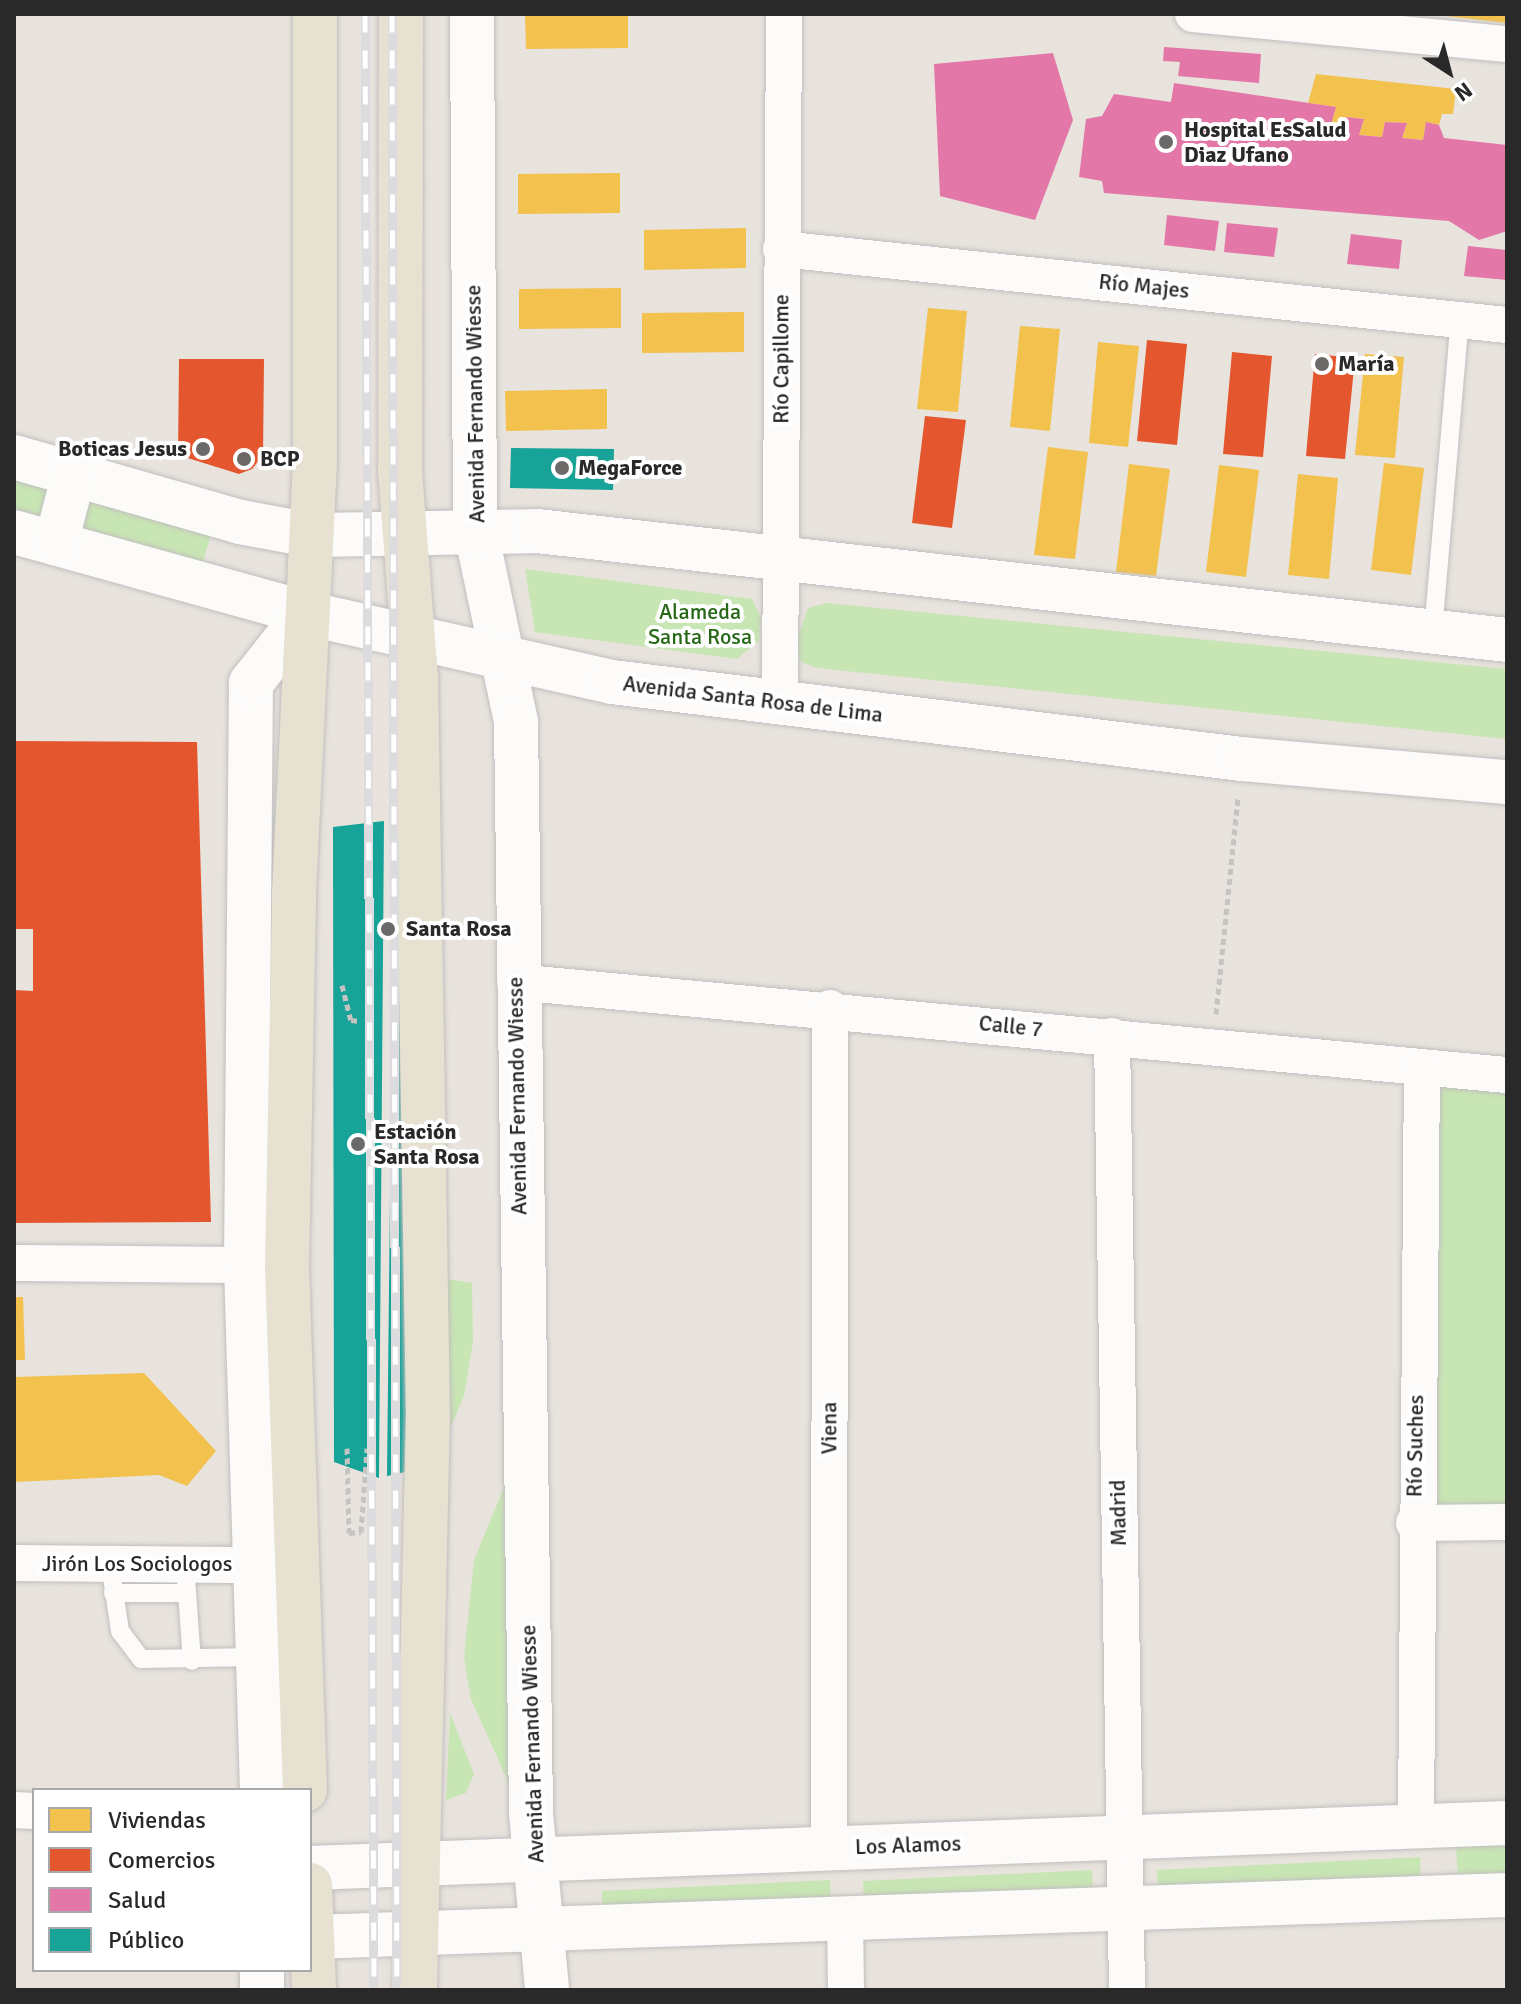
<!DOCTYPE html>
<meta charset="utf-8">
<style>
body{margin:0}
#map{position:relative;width:1521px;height:2004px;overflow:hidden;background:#e8e3dd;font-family:Signika,sans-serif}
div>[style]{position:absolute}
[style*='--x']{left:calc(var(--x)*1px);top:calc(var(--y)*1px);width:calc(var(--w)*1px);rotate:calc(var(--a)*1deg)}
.green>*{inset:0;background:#c8e5b4}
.homes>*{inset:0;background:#f2c14e}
.shops>*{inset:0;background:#e4572e}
.health>*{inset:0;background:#e377a8}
.public>*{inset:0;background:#17a398}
.path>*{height:5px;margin-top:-2.5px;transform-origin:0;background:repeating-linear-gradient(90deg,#c4c4c3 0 6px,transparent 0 10px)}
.roads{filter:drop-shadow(0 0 2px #c1bfbf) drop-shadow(0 0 2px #c1bfbf)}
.lane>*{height:18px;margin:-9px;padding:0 9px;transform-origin:9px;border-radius:9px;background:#fcfbfa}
.street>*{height:36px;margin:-18px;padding:0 18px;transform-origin:18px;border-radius:18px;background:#fcfbfa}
.secondary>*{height:44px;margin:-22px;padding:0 22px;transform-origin:22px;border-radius:22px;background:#fcfbfa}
.primary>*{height:44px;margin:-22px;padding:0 22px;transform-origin:22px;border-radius:22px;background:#e7e1d1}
.rail>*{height:9px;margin-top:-4.5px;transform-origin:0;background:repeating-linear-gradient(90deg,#fff 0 18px,#dcdcde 0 36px);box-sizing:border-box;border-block:2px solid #dcdcde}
.dots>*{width:22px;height:22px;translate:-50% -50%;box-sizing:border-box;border:4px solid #fff;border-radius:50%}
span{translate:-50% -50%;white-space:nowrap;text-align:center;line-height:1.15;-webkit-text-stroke:8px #fff;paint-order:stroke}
.poi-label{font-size:22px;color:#292929;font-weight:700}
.left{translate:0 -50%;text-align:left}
.right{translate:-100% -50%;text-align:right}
.street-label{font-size:22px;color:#292929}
.park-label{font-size:22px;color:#266816}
.frame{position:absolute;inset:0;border:16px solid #292929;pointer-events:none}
.legend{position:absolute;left:32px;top:1788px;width:280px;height:184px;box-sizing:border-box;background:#fff;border:2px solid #a9a9a9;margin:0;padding:10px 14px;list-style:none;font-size:24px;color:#292929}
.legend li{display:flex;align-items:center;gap:16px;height:40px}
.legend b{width:40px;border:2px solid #a9a9a9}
.north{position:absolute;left:1409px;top:32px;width:80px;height:80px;-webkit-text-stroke:6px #fff;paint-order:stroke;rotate:144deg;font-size:22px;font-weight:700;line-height:32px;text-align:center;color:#292929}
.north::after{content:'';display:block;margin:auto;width:28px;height:36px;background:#292929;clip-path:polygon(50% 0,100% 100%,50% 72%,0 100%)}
</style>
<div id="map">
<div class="green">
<i style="clip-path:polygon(14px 479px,211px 534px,203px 562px,14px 513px)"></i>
<i style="clip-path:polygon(525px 569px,752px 599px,761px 617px,759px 641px,737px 659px,535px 632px)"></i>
<i style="clip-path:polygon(827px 603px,1507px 669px,1507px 739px,817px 668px,801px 662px,795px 645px,808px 608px)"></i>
<i style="clip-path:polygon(1436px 1085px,1507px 1091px,1507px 1512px,1438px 1513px)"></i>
<i style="clip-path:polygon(448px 1279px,472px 1283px,473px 1342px,464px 1396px,449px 1431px)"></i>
<i style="clip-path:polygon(505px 1485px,509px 1784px,471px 1699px,464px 1657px,474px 1560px)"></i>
<i style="clip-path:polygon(450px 1713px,474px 1774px,466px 1793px,446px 1800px)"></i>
<i style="clip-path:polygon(1507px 1844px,1507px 1877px,1458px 1880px,1456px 1846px)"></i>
<i style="clip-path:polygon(1420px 1857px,1421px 1882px,1158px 1895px,1157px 1870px)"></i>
<i style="clip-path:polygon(1092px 1870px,1093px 1894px,864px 1905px,863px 1881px)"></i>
<i style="clip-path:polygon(830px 1880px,831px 1904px,602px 1915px,602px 1891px)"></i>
</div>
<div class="homes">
<i style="clip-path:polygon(525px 14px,628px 14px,628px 48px,526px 49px)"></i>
<i style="clip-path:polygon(1507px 14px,1507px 23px,1446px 16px,1446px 14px)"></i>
<i style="clip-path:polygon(1316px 74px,1456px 89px,1453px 114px,1442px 114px,1439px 125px,1426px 122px,1423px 140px,1402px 138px,1407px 123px,1385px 122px,1382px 137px,1359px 135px,1364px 119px,1346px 117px,1339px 134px,1328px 135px,1336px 107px,1308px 103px)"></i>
<i style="clip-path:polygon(620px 173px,620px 213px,518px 214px,518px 174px)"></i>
<i style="clip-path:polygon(746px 228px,746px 268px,644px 270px,644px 230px)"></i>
<i style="clip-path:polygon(621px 288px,621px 328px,519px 329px,519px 289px)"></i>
<i style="clip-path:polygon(928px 308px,967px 311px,958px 412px,917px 409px)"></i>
<i style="clip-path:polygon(744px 312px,744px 352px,642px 353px,642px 313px)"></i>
<i style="clip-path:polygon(1020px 326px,1060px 329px,1050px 431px,1010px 427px)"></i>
<i style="clip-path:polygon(1098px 342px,1139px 346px,1128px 447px,1089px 443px)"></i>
<i style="clip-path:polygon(1365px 354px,1404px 357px,1395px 458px,1355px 455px)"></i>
<i style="clip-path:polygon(607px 389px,607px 429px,506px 431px,505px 391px)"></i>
<i style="clip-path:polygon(1048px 447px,1088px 452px,1075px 559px,1034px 555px)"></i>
<i style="clip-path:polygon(1384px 463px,1424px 468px,1411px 575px,1371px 570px)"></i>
<i style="clip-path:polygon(1129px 464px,1170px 469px,1156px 576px,1116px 572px)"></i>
<i style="clip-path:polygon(1219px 465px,1259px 470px,1246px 577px,1206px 572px)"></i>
<i style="clip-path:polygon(1298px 474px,1338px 478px,1329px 579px,1288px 575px)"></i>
<i style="clip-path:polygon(14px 1297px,23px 1297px,25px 1360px,14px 1360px)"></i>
<i style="clip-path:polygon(144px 1373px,216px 1451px,187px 1486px,159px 1475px,14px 1482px,14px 1377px)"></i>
</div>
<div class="shops">
<i style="clip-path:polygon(1147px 340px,1187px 344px,1177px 445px,1137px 441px)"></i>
<i style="clip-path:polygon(1232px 352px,1272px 356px,1263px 457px,1223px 454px)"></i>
<i style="clip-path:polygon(1315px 354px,1355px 358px,1345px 459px,1306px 456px)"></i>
<i style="clip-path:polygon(179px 359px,264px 359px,263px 455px,252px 469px,239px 474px,178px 455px)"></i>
<i style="clip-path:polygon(925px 416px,966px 420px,952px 528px,912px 523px)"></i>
<i style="clip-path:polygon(14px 741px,197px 742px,211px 1222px,14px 1223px,14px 990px,33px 991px,33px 929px,14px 929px)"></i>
</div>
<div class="health">
<i style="clip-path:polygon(1164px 47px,1261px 54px,1259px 83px,1178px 76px,1180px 62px,1163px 61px)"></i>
<i style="clip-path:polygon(1053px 53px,1073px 120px,1035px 220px,940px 196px,934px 64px)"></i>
<i style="clip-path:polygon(1174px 83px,1336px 107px,1328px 135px,1339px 134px,1346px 117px,1364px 119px,1359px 135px,1382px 137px,1385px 122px,1407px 123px,1402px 138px,1423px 140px,1426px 122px,1439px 125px,1444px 138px,1507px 145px,1507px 231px,1479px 240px,1449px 221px,1104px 193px,1102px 181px,1079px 177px,1086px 119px,1102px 116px,1114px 94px,1171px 102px)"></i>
<i style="clip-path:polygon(1167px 215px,1219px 221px,1215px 251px,1164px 245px)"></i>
<i style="clip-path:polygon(1227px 223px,1278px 228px,1274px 257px,1224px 252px)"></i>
<i style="clip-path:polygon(1351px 234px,1402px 240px,1399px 269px,1347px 264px)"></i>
<i style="clip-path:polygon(1468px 246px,1507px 250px,1507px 280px,1464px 276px)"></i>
</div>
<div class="public">
<i style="clip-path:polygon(511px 448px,614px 449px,613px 490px,510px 488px)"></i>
<i style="clip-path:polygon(384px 821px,379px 1478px,334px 1462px,333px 827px)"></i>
<i style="clip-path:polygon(432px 822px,423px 1468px,387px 1476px,394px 823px)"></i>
</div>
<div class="path">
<i style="--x:342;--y:985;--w:36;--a:76"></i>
<i style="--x:351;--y:1020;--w:9;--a:6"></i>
<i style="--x:1216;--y:1014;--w:218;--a:-84.2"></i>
<i style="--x:347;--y:1448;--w:85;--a:88.7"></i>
<i style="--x:349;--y:1533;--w:12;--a:-5"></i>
<i style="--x:361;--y:1532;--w:84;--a:-85.9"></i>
</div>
<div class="roads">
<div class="lane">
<i style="--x:1433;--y:632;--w:313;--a:-85.1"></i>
<i style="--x:110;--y:1564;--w:68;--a:81.5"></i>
<i style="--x:120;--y:1631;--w:35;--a:53"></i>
<i style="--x:141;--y:1659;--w:118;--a:-1"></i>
<i style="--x:185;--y:1564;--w:97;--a:85.9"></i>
<i style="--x:113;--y:1593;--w:74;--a:0"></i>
</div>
<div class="street">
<i style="--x:1193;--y:14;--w:315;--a:5.5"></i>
<i style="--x:781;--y:249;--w:730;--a:5.98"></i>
<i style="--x:780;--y:704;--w:690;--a:-89.67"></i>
<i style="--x:515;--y:982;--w:996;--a:5.36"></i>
<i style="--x:1112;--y:1036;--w:954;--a:89.1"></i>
<i style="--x:14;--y:1263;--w:232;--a:0.5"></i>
<i style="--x:1414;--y:1523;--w:93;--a:-0.6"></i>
<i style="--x:14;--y:1563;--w:245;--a:0.5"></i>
<i style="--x:14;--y:1810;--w:20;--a:3"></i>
<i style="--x:1416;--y:1826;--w:759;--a:-89.55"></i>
<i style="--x:829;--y:1849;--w:841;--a:-89.93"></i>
<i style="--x:845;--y:1917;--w:73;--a:89.2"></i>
</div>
<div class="secondary">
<i style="--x:472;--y:14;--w:513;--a:89.66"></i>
<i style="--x:475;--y:527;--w:199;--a:78.1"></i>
<i style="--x:516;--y:722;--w:1091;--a:89.21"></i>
<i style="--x:531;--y:1813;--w:178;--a:84.8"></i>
<i style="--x:14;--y:457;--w:235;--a:16"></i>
<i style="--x:240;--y:522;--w:72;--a:10.4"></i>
<i style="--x:311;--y:535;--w:226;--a:-1"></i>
<i style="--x:537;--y:531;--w:976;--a:6.41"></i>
<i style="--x:14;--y:532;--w:303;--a:15.5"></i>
<i style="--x:306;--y:613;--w:314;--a:12.7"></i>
<i style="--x:612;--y:682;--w:635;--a:6.97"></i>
<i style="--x:1242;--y:759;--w:266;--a:5"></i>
<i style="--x:56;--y:543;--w:71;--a:-75.4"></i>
<i style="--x:262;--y:1790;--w:525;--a:-91.75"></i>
<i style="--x:246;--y:1265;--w:582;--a:-89.51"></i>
<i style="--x:251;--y:683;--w:89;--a:-51.8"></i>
<i style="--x:310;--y:1868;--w:1198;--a:-2.15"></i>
<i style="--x:313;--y:1937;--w:1195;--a:-2.01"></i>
<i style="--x:262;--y:1970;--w:20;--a:90"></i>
</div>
<div class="primary">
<i style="--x:401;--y:14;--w:456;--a:90.1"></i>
<i style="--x:400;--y:470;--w:208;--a:85.6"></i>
<i style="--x:416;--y:677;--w:737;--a:89.07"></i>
<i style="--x:428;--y:1414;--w:576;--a:91.29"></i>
<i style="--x:305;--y:1790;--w:523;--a:-91.97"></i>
<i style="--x:287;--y:1267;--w:375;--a:-88.9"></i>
<i style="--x:294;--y:892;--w:428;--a:-87.2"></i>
<i style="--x:315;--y:465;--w:451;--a:-90"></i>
<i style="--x:310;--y:1885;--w:105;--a:87.8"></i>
</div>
</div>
<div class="rail">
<i style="--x:365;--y:14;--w:1976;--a:89.74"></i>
<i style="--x:392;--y:14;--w:1976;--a:89.86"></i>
</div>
<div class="dots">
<i style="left:1166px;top:142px;background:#6c6a68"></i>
<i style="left:1322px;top:364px;background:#6c6a68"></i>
<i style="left:203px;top:449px;background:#6c6a68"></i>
<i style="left:244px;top:459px;background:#6c6a68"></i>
<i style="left:562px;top:468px;background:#6c6a68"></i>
<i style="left:388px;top:929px;background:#6c6a68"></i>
<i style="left:358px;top:1144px;background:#6c6a68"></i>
</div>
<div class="poi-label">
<span class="left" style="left:1184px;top:142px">Hospital EsSalud<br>Diaz Ufano</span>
<span class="left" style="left:1338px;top:364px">María</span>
<span class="right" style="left:187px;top:449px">Boticas Jesus</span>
<span class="left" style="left:260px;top:459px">BCP</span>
<span class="left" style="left:578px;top:468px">MegaForce</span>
<span class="left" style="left:406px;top:929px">Santa Rosa</span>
<span class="left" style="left:374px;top:1144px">Estación<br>Santa Rosa</span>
</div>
<div class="street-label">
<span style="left:1144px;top:286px;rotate:6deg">Río Majes</span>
<span style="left:781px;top:359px;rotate:-90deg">Río Capillome</span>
<span style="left:475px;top:404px;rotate:-91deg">Avenida Fernando Wiesse</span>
<span style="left:753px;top:699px;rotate:7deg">Avenida Santa Rosa de Lima</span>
<span style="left:1011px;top:1026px;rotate:6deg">Calle 7</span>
<span style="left:517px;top:1096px;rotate:-91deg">Avenida Fernando Wiesse</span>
<span style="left:829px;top:1428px;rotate:-90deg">Viena</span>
<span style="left:1415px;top:1446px;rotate:-89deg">Río Suches</span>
<span style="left:1118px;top:1513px;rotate:-91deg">Madrid</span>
<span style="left:137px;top:1564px">Jirón Los Sociologos</span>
<span style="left:532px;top:1744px;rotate:-92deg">Avenida Fernando Wiesse</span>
<span style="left:908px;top:1845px;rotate:-2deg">Los Alamos</span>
</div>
<div class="park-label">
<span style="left:700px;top:624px">Alameda<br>Santa Rosa</span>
</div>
<div class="frame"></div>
<ul class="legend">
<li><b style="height:22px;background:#f2c14e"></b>Viviendas</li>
<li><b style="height:22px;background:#e4572e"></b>Comercios</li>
<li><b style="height:22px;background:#e377a8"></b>Salud</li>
<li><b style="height:22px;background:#17a398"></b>Público</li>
</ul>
<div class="north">N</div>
</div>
